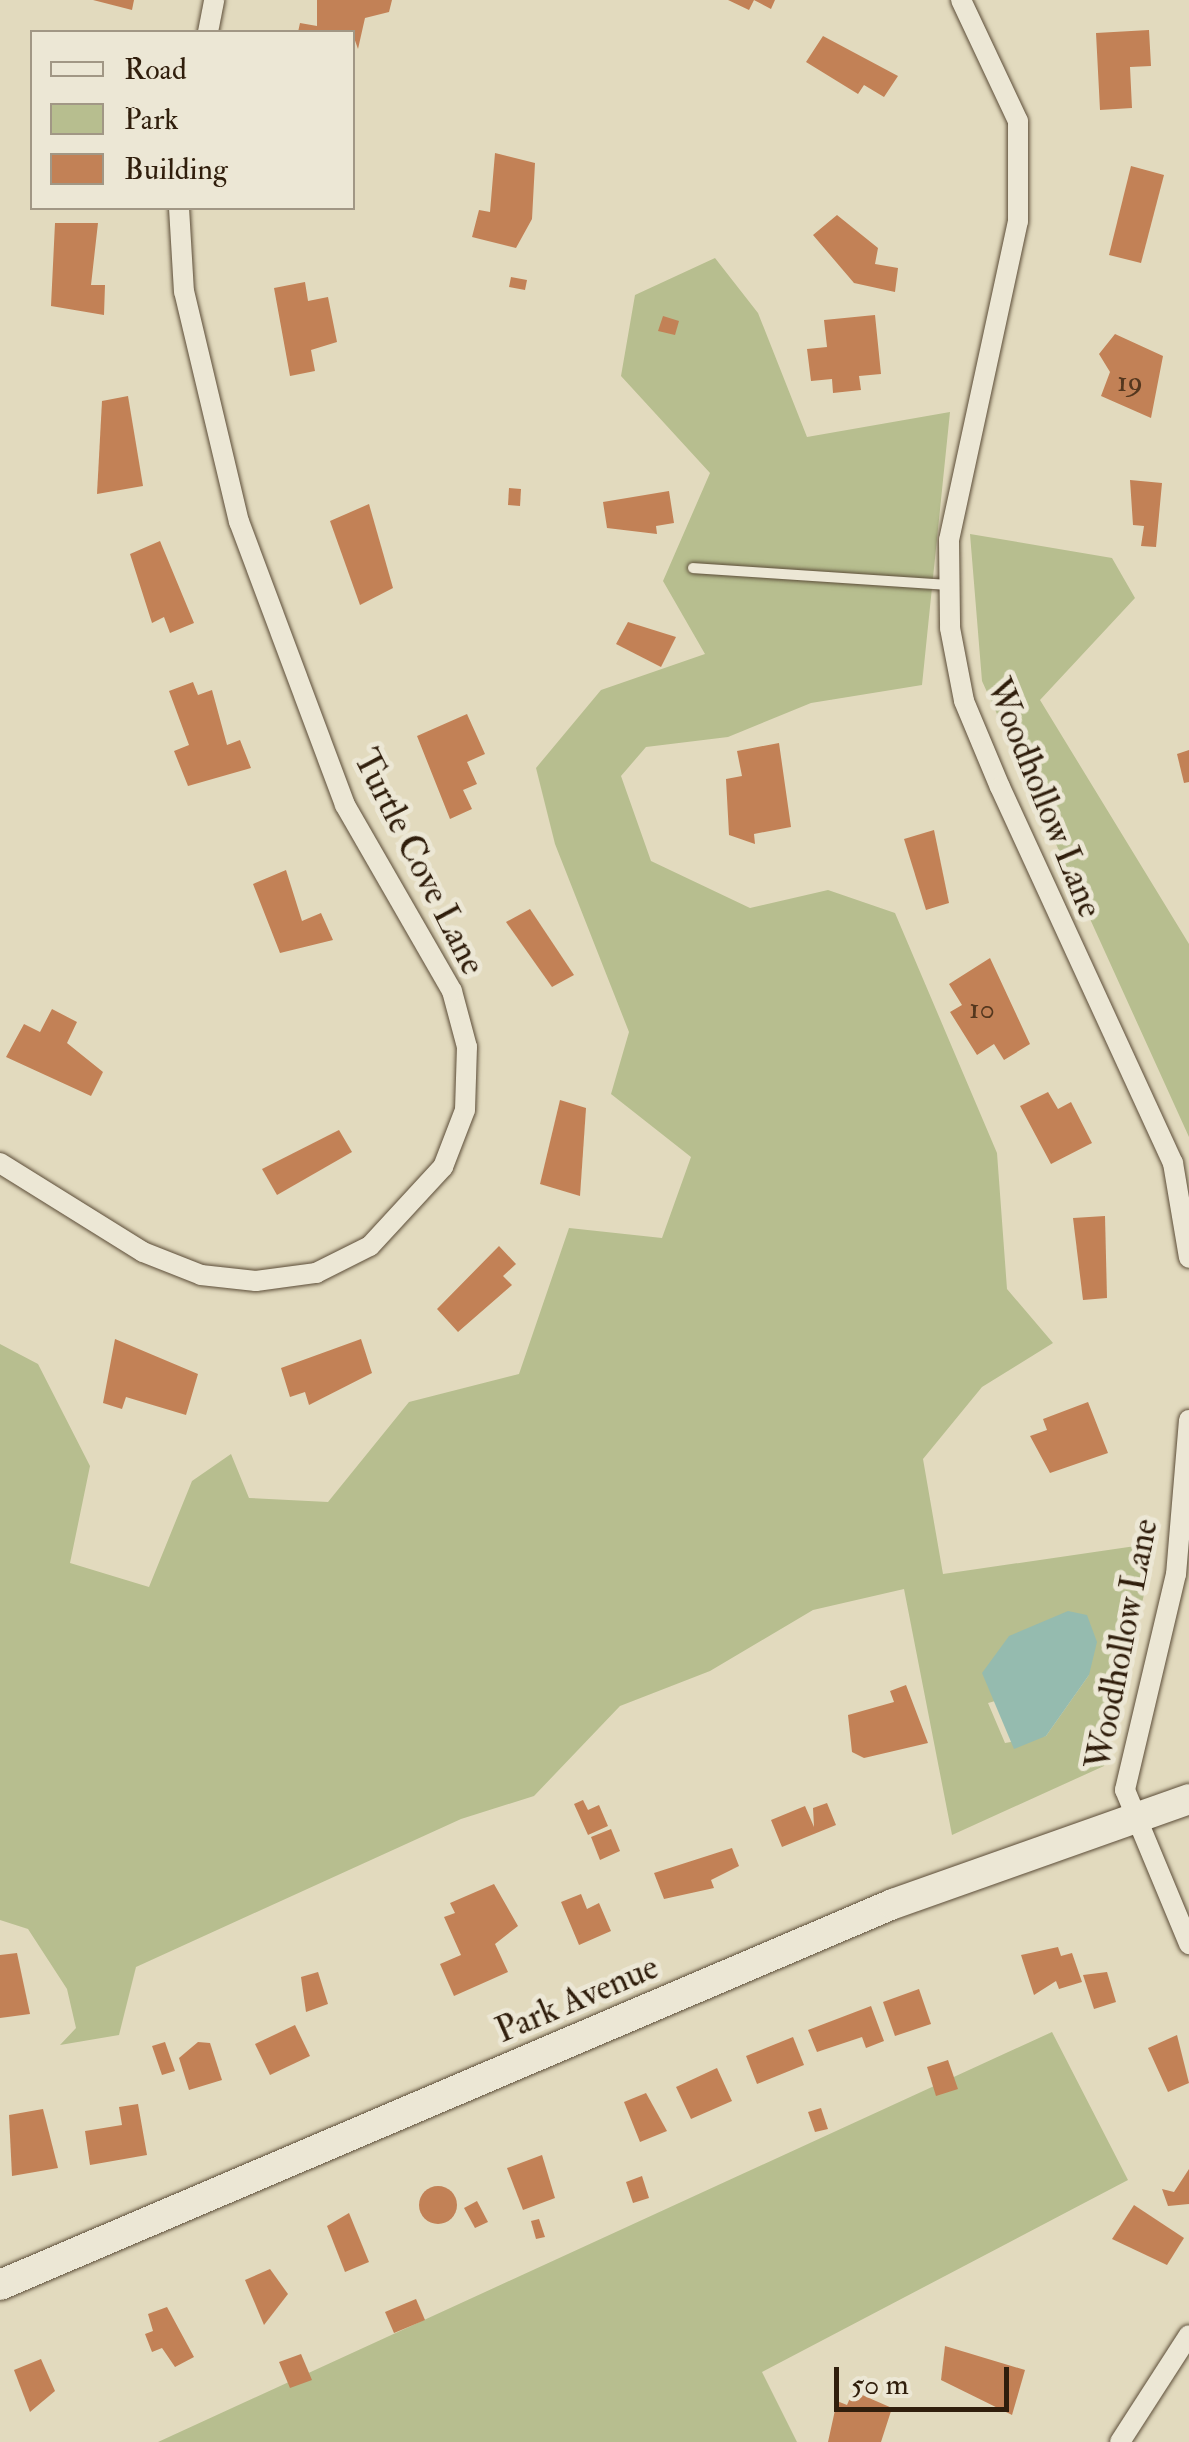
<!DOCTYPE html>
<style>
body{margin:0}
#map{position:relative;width:1189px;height:2442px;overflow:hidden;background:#e2dabe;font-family:"IM FELL Double Pica",serif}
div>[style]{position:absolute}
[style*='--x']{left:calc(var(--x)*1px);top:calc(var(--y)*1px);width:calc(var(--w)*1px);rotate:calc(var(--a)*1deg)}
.green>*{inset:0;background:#b7be8f}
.water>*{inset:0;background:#95bbaf}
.building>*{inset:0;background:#c28156}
.round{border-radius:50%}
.roads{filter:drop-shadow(0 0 2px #5c4d38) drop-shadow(0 0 2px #5c4d38)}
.service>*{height:10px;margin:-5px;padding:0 5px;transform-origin:5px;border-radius:5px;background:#ece7d5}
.minor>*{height:20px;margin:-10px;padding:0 10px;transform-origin:10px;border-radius:10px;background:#ece7d5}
.secondary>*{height:30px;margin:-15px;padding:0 15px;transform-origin:15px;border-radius:15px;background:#ece7d5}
span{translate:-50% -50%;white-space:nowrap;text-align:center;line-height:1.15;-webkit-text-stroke:10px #ece7d5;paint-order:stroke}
.number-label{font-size:30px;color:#54371e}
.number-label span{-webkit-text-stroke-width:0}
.street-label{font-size:35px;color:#301e0c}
.legend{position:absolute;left:30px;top:30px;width:325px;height:180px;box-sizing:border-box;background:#ece7d5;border:2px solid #a19785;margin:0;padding:12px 18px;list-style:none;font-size:30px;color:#301e0c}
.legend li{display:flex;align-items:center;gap:20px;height:50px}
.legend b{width:50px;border:2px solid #a19785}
.scale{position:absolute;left:834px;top:2367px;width:175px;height:45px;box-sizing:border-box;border:5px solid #301e0c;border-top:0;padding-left:12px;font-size:30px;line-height:35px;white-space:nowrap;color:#301e0c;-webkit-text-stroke:8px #ece7d5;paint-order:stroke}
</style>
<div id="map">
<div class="green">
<i style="clip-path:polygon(evenodd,715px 258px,758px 313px,807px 437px,950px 412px,922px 685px,811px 703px,728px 737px,646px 747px,621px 776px,651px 861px,750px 908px,828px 890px,895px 913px,997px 1153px,1007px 1289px,1053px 1343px,982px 1387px,923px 1459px,943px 1574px,1156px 1543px,1104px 1766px,952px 1835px,904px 1589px,813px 1610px,710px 1671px,620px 1706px,534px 1796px,461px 1819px,136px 1967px,119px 2035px,60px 2045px,76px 2028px,67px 1989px,28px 1929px,0 1920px,0 1344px,38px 1364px,90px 1466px,70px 1563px,149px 1587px,192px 1481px,231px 1454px,249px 1498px,328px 1502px,409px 1402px,519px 1374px,569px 1228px,662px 1238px,691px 1157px,611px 1094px,629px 1032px,555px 844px,536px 768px,601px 690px,705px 654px,663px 581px,710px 473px,621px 376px,635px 295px,715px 258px,1089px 1675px,1046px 1736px,1005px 1743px,988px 1703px,1089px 1675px)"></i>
<i style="clip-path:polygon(970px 534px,1112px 558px,1135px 598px,1040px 700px,1189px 944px,1189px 1137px,982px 681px)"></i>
<i style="clip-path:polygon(1052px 2032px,1128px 2180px,762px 2372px,797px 2442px,158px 2442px)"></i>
</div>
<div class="water">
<i style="clip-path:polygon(1068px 1611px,1087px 1615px,1097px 1642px,1089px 1675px,1046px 1736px,1014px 1749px,982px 1673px,1009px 1636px)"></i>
</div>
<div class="building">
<i style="clip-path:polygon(93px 0,134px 0,132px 10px)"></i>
<i style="clip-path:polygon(317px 0,392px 0,389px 12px,365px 18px,358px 49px,352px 32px,298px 32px,300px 23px,317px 26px)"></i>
<i style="clip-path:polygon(728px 0,775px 0,771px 9px,754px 0,749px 10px)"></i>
<i style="clip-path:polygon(1149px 30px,1151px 66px,1130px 67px,1132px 108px,1100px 110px,1096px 33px)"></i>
<i style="clip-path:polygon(823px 36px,898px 76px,884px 97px,864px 85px,858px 94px,806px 62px)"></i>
<i style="clip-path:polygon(495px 153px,535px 163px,532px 219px,516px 248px,472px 237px,479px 210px,490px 212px)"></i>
<i style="clip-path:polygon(1131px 166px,1164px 175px,1141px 263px,1109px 255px)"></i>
<i style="clip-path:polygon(837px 215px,878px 248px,875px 264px,898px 268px,895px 292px,854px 283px,813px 235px)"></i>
<i style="clip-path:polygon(55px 223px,98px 223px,91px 285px,105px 285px,104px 315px,51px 306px)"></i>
<i style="clip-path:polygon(511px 277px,527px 280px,525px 290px,509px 287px)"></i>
<i style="clip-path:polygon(305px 282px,308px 301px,328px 297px,337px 342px,311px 350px,315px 371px,290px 376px,274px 288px)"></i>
<i style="clip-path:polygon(875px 315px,881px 374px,859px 376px,861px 390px,833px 393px,832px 379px,811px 381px,807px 349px,827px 347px,824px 320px)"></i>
<i style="clip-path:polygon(663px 316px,679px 321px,675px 335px,658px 331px)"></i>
<i style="clip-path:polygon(1115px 334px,1163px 356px,1151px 418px,1101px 396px,1110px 372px,1099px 354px)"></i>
<i style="clip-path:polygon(128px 396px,143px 486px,97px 494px,102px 401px)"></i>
<i style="clip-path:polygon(1130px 480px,1162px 483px,1156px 547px,1141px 546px,1144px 526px,1133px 525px)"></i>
<i style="clip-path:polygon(509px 488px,521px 489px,520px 506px,508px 505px)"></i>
<i style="clip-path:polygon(669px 491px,674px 523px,656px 526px,657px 534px,607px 528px,603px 502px)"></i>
<i style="clip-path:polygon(369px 504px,393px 588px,360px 605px,330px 521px)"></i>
<i style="clip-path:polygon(160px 541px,194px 623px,170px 633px,164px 617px,152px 623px,130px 554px)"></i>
<i style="clip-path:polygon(628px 622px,676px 637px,661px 667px,616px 644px)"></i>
<i style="clip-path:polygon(193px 682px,198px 695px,212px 690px,227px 745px,240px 740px,251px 768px,188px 786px,174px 751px,189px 745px,169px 691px)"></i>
<i style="clip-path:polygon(467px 714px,485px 754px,467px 762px,477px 784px,463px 790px,472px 809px,450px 819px,417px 736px)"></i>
<i style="clip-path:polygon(779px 743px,791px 827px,754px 834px,755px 844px,729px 835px,726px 779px,742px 776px,737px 751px)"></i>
<i style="clip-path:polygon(1189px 750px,1189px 782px,1184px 783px,1177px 754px)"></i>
<i style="clip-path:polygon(934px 830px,949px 903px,926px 910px,904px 839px)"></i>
<i style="clip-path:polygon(286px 870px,302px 921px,321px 913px,333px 940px,280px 953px,253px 884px)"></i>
<i style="clip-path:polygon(530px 909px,574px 975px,552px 987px,506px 922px)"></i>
<i style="clip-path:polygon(990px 958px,1030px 1044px,1004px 1060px,994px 1044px,977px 1055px,950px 1012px,962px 1005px,949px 984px)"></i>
<i style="clip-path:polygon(52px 1009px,77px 1022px,67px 1043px,103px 1072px,91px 1096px,6px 1057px,24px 1024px,40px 1032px)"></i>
<i style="clip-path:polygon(1048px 1092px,1058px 1109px,1071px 1102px,1092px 1143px,1051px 1164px,1020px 1106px)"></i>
<i style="clip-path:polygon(560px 1100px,586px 1108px,580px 1196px,540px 1184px)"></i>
<i style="clip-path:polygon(339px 1130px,352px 1152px,277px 1195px,262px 1169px)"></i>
<i style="clip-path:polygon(1105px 1216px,1107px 1298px,1083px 1300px,1073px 1218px)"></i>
<i style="clip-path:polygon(499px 1246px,516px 1264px,503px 1276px,512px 1285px,458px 1332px,437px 1309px)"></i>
<i style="clip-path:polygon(115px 1339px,198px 1374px,186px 1415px,126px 1397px,122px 1409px,103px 1403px)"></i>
<i style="clip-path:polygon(361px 1339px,372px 1373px,309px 1405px,305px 1392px,290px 1397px,281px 1368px)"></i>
<i style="clip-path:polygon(1088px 1402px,1108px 1453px,1050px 1473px,1030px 1436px,1047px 1430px,1043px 1419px)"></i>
<i style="clip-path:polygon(906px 1685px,928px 1743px,864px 1758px,852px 1752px,848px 1715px,894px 1702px,890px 1691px)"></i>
<i style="clip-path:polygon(583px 1800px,588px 1810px,599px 1805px,608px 1826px,588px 1835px,574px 1804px)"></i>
<i style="clip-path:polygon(827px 1803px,836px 1825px,782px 1847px,771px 1820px,805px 1806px,814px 1827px,813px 1808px)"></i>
<i style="clip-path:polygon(611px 1829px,620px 1851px,600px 1860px,591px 1837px)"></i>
<i style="clip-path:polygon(732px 1848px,739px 1866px,711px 1880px,714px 1888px,664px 1899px,654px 1873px)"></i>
<i style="clip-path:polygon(494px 1884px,518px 1926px,495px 1944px,508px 1972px,454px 1996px,440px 1964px,461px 1955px,444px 1917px,455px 1913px,450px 1903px)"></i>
<i style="clip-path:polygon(581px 1894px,587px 1909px,599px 1903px,611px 1931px,579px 1945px,561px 1902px)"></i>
<i style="clip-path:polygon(1058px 1947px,1061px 1956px,1072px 1953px,1082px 1982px,1059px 1989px,1056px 1981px,1034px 1995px,1021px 1955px)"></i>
<i style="clip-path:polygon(17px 1953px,30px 2014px,0 2018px,0 1955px)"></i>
<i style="clip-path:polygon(318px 1972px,328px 2004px,306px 2012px,301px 1977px)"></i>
<i style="clip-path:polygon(1107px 1972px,1116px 2002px,1094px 2009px,1083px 1975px)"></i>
<i style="clip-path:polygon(919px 1989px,931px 2024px,895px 2036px,883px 2002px)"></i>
<i style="clip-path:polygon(871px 2006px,884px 2041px,866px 2048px,862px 2037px,817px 2052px,808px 2030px)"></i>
<i style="clip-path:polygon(295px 2025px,310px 2056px,270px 2075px,255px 2044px)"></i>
<i style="clip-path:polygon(1177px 2035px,1189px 2083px,1168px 2092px,1148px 2048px)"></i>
<i style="clip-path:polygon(793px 2037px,804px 2065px,757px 2084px,746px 2056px)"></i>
<i style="clip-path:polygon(165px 2042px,175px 2071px,162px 2075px,152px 2046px)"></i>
<i style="clip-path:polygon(198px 2042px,210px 2043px,222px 2080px,189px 2090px,179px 2058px)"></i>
<i style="clip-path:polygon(948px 2060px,958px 2089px,936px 2096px,927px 2067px)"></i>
<i style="clip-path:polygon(717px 2068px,732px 2101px,691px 2119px,676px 2087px)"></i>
<i style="clip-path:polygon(646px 2093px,667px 2131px,640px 2142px,624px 2102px)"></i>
<i style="clip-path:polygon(138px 2104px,147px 2155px,90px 2165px,85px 2131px,122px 2125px,119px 2107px)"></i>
<i style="clip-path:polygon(821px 2108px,828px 2129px,815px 2132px,808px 2112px)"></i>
<i style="clip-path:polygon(43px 2109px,58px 2168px,12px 2176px,9px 2115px)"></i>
<i style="clip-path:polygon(542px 2155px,555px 2198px,523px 2210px,507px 2168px)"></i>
<i style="clip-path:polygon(1189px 2169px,1189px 2204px,1168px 2206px,1162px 2189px,1174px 2192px)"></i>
<i style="clip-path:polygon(642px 2176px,649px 2198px,633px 2203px,626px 2182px)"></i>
<i class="round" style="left:419px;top:2186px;width:38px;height:38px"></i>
<i style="clip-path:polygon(477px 2201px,488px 2222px,475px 2228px,464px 2208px)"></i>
<i style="clip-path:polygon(1134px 2205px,1184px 2238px,1167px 2265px,1112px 2239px)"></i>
<i style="clip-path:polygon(349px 2213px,369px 2262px,345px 2272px,327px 2226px)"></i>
<i style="clip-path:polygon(539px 2219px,545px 2237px,536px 2239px,531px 2221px)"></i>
<i style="clip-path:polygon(270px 2269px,288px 2294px,264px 2325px,245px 2280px)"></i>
<i style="clip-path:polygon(416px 2299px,425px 2320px,394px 2333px,385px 2312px)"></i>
<i style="clip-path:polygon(167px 2307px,194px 2357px,175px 2367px,162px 2348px,152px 2352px,145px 2334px,153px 2331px,148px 2314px)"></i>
<i style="clip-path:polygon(945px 2346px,1025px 2370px,1012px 2415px,941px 2380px)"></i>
<i style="clip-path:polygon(301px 2354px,312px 2380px,290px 2388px,279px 2362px)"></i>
<i style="clip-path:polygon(41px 2359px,55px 2391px,30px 2412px,14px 2370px)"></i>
<i style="clip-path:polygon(853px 2391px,892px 2408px,881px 2442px,828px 2442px,837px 2401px,847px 2405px)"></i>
</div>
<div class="roads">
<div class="service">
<i style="--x:693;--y:568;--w:255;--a:3.8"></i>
</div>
<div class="minor">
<i style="--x:961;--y:0;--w:134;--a:64.8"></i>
<i style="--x:1018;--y:121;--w:100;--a:90"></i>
<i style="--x:1018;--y:221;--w:326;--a:102.2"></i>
<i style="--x:949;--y:540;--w:88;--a:89.3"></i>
<i style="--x:950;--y:628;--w:74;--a:79.1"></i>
<i style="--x:964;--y:701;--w:93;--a:67.3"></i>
<i style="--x:1000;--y:787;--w:414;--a:65.3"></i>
<i style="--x:1173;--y:1163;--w:96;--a:80.4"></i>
<i style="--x:208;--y:32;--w:33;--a:-79"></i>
<i style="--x:0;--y:1163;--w:168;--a:31.9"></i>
<i style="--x:143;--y:1252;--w:62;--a:21.6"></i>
<i style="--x:201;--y:1275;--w:55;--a:6.2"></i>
<i style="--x:256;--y:1281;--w:61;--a:-7.6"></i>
<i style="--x:316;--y:1273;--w:60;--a:-26.6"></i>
<i style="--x:370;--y:1246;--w:108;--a:-47.3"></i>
<i style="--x:443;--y:1167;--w:61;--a:-68.9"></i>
<i style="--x:465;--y:1110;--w:63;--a:-88.2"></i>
<i style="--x:467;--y:1047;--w:58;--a:-105"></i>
<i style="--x:452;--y:991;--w:215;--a:-119.9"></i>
<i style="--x:345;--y:805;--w:302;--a:-110.5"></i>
<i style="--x:239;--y:522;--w:236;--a:-103.4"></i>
<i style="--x:184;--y:292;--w:84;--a:-93.4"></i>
<i style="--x:1189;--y:1420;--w:155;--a:94.8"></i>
<i style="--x:1176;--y:1574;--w:222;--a:103.3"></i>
<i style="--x:1125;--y:1790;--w:167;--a:67.4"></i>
<i style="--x:1120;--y:2442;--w:127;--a:-57.2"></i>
</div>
<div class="secondary">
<i style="--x:0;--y:2285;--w:971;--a:-23.11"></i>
<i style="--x:893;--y:1904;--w:314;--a:-19.5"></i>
</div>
</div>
<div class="number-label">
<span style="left:1130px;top:382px">19</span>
<span style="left:982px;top:1009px">10</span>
</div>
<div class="street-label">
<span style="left:1044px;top:798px;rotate:68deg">Woodhollow Lane</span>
<span style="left:419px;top:862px;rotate:63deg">Turtle Cove Lane</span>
<span style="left:1122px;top:1644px;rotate:-79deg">Woodhollow Lane</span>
<span style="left:577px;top:1999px;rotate:-23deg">Park Avenue</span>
</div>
<ul class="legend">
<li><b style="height:12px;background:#ece7d5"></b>Road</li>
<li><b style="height:28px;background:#b7be8f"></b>Park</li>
<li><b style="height:28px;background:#c28156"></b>Building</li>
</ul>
<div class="scale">50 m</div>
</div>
